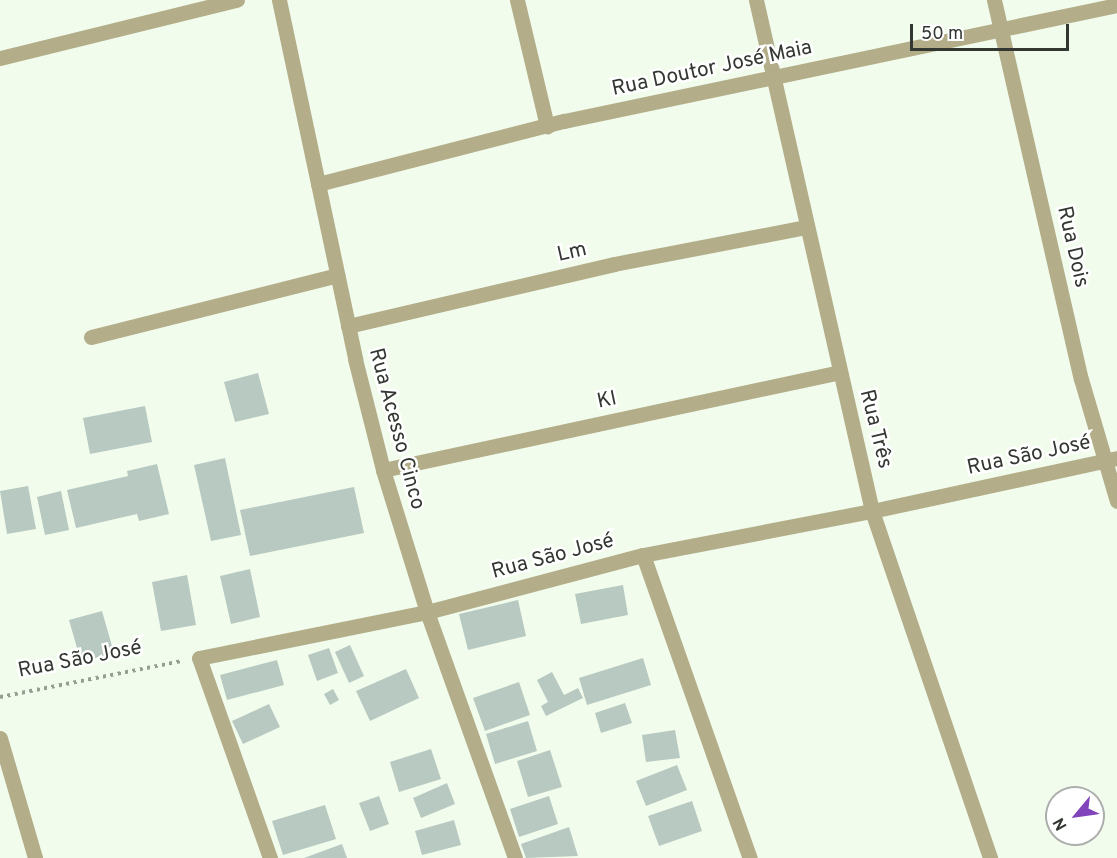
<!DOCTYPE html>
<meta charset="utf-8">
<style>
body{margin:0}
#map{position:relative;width:1117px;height:858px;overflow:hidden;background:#f2fced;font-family:Overpass,sans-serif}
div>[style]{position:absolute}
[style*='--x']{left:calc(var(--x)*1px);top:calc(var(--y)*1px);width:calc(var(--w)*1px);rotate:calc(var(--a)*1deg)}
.building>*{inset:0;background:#b7c9c1}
.path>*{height:4px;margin-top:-2px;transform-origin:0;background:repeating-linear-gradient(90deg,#969d93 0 3px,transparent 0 7.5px)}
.minor>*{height:15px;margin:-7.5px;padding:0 7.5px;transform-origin:7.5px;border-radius:7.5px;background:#b3ae89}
span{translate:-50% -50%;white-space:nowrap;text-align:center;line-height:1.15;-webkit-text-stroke:5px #fff;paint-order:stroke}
.street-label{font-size:21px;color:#333731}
.north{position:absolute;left:1045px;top:786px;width:60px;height:60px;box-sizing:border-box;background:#fff;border:2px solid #adafad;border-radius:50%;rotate:241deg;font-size:16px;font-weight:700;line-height:24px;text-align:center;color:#333731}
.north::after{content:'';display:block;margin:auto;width:21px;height:27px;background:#8244ba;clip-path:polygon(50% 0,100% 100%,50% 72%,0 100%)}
.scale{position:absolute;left:910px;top:24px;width:159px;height:27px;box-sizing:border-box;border:3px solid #333731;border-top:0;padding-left:8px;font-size:18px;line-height:21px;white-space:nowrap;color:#333731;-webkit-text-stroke:4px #fff;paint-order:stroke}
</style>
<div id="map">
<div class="building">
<i style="clip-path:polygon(258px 373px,269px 414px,235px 422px,224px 382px)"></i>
<i style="clip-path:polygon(145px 406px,152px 442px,90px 454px,83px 418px)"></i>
<i style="clip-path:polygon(225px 458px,241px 535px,211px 541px,194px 465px)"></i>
<i style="clip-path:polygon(157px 464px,169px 514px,139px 521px,137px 514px,76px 528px,67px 490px,128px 476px,127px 471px)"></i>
<i style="clip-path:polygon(28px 486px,36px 529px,7px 534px,0 491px)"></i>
<i style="clip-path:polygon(354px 487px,364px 533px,250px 556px,240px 510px)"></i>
<i style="clip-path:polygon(61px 491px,69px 530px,45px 535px,37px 497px)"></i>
<i style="clip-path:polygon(250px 569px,260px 617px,231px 624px,220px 576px)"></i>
<i style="clip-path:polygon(187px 575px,196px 625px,161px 631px,152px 582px)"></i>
<i style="clip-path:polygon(623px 585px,628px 615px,581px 624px,575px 594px)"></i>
<i style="clip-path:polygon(518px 600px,526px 636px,468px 650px,459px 614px)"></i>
<i style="clip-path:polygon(102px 611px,114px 653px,81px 662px,69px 620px)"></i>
<i style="clip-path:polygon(350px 645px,364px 676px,349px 683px,335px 652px)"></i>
<i style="clip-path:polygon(329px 648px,338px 673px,317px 681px,308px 655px)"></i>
<i style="clip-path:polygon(643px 658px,651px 685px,587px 705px,579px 678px)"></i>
<i style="clip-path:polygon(277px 660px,284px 685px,227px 700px,220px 675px)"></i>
<i style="clip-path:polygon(406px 669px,419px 698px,370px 721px,356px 691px)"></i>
<i style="clip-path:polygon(552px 672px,564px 695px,578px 688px,583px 698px,546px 716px,541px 706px,548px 702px,537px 680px)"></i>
<i style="clip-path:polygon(519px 682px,530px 715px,485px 731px,473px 698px)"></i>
<i style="clip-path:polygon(333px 689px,339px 700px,330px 705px,324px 694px)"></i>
<i style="clip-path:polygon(625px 703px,632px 723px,601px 733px,595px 713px)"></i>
<i style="clip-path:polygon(269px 704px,280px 727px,243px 744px,232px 721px)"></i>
<i style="clip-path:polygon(528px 721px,537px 751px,495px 764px,486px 734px)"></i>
<i style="clip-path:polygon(675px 730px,680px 758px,646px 762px,642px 735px)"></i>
<i style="clip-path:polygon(431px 749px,441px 779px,399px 792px,390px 762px)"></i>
<i style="clip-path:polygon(550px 750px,562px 787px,528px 797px,517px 761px)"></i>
<i style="clip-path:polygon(677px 765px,687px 790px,646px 806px,636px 781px)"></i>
<i style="clip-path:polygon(447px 783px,455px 804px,421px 818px,413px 798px)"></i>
<i style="clip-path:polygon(379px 796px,389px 824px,370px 831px,359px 803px)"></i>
<i style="clip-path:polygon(549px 796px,558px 824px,519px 837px,510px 809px)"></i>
<i style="clip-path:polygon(692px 801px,702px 831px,659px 846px,648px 816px)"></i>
<i style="clip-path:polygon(325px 805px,336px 839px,283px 855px,272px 821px)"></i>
<i style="clip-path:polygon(454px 820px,461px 845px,422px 855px,415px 831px)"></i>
<i style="clip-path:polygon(569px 827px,578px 856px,526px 858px,521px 844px)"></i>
<i style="clip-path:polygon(342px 844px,347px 858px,304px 858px)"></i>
</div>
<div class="path">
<i style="--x:0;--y:697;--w:186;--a:-11.2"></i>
</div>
<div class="minor">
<i style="--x:279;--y:0;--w:367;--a:78"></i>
<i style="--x:355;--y:359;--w:114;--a:75.8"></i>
<i style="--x:383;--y:470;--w:149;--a:72.8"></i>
<i style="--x:427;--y:612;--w:261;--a:70.3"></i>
<i style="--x:517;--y:0;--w:130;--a:76.6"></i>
<i style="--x:756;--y:0;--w:524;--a:77.21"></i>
<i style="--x:872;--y:511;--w:367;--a:71.2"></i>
<i style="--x:994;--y:0;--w:389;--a:77.1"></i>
<i style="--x:1081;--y:379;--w:127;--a:73.6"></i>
<i style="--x:0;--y:58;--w:244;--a:-13.8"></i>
<i style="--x:318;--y:184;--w:254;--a:-14.4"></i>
<i style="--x:564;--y:121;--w:565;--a:-11.85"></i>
<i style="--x:348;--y:326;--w:273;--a:-13.1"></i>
<i style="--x:614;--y:264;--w:196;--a:-10.9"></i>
<i style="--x:91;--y:337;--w:254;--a:-14.1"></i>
<i style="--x:383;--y:470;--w:466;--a:-12.1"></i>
<i style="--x:643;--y:555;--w:321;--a:70.6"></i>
<i style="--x:0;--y:738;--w:125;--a:73.7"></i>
<i style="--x:270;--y:858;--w:212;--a:-109.5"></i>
<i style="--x:199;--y:658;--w:233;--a:-11.4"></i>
<i style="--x:427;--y:612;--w:223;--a:-14.8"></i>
<i style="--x:643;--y:555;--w:233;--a:-10.9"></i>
<i style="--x:872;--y:511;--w:251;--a:-12.2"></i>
</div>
<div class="street-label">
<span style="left:712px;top:69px;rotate:-12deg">Rua Doutor José Maia</span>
<span style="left:1072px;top:247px;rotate:77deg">Rua Dois</span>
<span style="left:572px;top:253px;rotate:-13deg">Lm</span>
<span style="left:607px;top:401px;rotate:-12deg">Kl</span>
<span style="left:396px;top:429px;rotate:75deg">Rua Acesso Cinco</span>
<span style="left:875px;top:429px;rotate:76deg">Rua Três</span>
<span style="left:1029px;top:456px;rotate:-12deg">Rua São José</span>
<span style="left:553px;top:557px;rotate:-15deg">Rua São José</span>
<span style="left:80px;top:660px;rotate:-11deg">Rua São José</span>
</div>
<div class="north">N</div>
<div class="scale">50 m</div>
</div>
